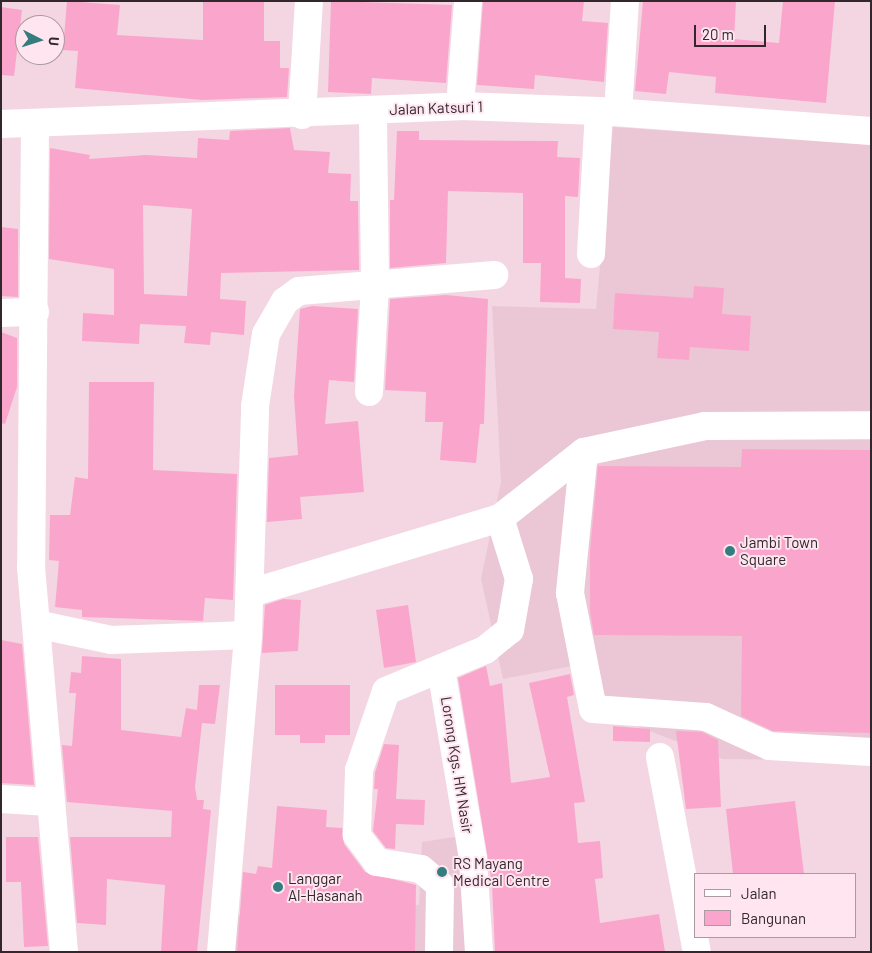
<!DOCTYPE html>
<style>
body{margin:0}
#map{position:relative;width:872px;height:953px;overflow:hidden;background:#f4d6e3;font-family:Barlow,sans-serif}
div>[style]{position:absolute}
[style*='--x']{left:calc(var(--x)*1px);top:calc(var(--y)*1px);width:calc(var(--w)*1px);rotate:calc(var(--a)*1deg)}
.built>*{inset:0;background:#ebc7d6}
.building>*{inset:0;background:#faa6cc}
.minor>*{height:28px;margin:-14px;padding:0 14px;transform-origin:14px;border-radius:14px;background:#fff}
.dots>*{width:14px;height:14px;translate:-50% -50%;box-sizing:border-box;border:2px solid #fee5ef;border-radius:50%}
span{translate:-50% -50%;white-space:nowrap;text-align:center;line-height:1.15;-webkit-text-stroke:4px #fee5ef;paint-order:stroke}
.street-label{font-size:15px;color:#32272c}
.poi-label{font-size:15px;color:#32272c}
.left{translate:0 -50%;text-align:left}
.frame{position:absolute;inset:0;border:2px solid #32272c;pointer-events:none}
.legend{position:absolute;left:694px;top:873px;width:162px;height:65px;box-sizing:border-box;background:#fee5ef;border:1px solid #ac99a1;margin:0;padding:6px 9px;list-style:none;font-size:15px;color:#32272c}
.legend li{display:flex;align-items:center;gap:10px;height:25px}
.legend b{width:25px;border:1px solid #ac99a1}
.north{position:absolute;left:15px;top:15px;width:50px;height:50px;box-sizing:border-box;background:#fee5ef;border:1px solid #ac99a1;border-radius:50%;rotate:95deg;font-size:14px;font-weight:700;line-height:20px;text-align:center;color:#32272c}
.north::after{content:'';display:block;margin:auto;width:18px;height:22px;background:#347d7f;clip-path:polygon(50% 0,100% 100%,50% 72%,0 100%)}
.scale{position:absolute;left:694px;top:25px;width:72px;height:22px;box-sizing:border-box;border:2px solid #32272c;border-top:0;padding-left:6px;font-size:15px;line-height:18px;white-space:nowrap;color:#32272c;-webkit-text-stroke:4px #fee5ef;paint-order:stroke}
</style>
<div id="map">
<div class="built">
<i style="clip-path:polygon(613px 127px,871px 145px,871px 761px,723px 759px,597px 711px,583px 664px,503px 679px,481px 579px,501px 482px,492px 306px,596px 309px)"></i>
<i style="clip-path:polygon(461px 836px,465px 952px,230px 952px,233px 915px,335px 924px,352px 901px,419px 905px,422px 842px)"></i>
</div>
<div class="building">
<i style="clip-path:polygon(67px 1px,120px 5px,117px 35px,203px 40px,203px 1px,264px 1px,264px 41px,280px 41px,280px 68px,289px 68px,287px 97px,202px 100px,75px 88px,78px 51px,63px 50px)"></i>
<i style="clip-path:polygon(331px 1px,452px 5px,446px 83px,372px 78px,371px 94px,328px 92px)"></i>
<i style="clip-path:polygon(483px 1px,584px 1px,582px 21px,608px 23px,604px 82px,535px 75px,534px 89px,477px 85px)"></i>
<i style="clip-path:polygon(643px 1px,736px 1px,734px 39px,779px 43px,783px 1px,835px 1px,826px 103px,715px 93px,716px 77px,669px 72px,666px 94px,635px 91px)"></i>
<i style="clip-path:polygon(1px 7px,22px 10px,14px 76px,1px 75px)"></i>
<i style="clip-path:polygon(evenodd,290px 128px,294px 150px,330px 152px,328px 173px,351px 174px,350px 201px,358px 201px,359px 270px,221px 273px,220px 299px,246px 301px,244px 335px,211px 332px,210px 345px,184px 343px,186px 326px,140px 324px,139px 344px,82px 341px,83px 313px,114px 315px,114px 269px,49px 259px,50px 148px,90px 155px,89px 159px,146px 155px,197px 158px,198px 138px,229px 140px,230px 131px,290px 128px,143px 205px,192px 209px,187px 296px,144px 294px,143px 205px)"></i>
<i style="clip-path:polygon(397px 131px,419px 131px,419px 140px,558px 141px,557px 157px,580px 158px,578px 197px,565px 196px,565px 278px,581px 279px,580px 303px,540px 302px,541px 263px,523px 263px,523px 193px,448px 191px,446px 263px,390px 268px,390px 200px,394px 200px)"></i>
<i style="clip-path:polygon(1px 227px,18px 229px,18px 297px,1px 296px)"></i>
<i style="clip-path:polygon(694px 286px,724px 288px,722px 314px,751px 316px,749px 351px,690px 347px,689px 360px,657px 358px,659px 332px,613px 329px,615px 293px,693px 298px)"></i>
<i style="clip-path:polygon(446px 295px,488px 299px,484px 424px,480px 424px,476px 463px,440px 460px,443px 422px,425px 422px,426px 392px,385px 390px,390px 299px)"></i>
<i style="clip-path:polygon(312px 306px,358px 309px,354px 382px,329px 380px,325px 424px,358px 421px,364px 492px,300px 497px,302px 519px,267px 522px,269px 458px,298px 455px,294px 396px,300px 309px)"></i>
<i style="clip-path:polygon(1px 332px,17px 338px,17px 387px,5px 424px,1px 423px)"></i>
<i style="clip-path:polygon(89px 382px,154px 382px,153px 470px,237px 474px,233px 600px,205px 598px,203px 621px,82px 617px,82px 610px,55px 607px,59px 561px,49px 560px,50px 515px,70px 515px,75px 477px,88px 479px)"></i>
<i style="clip-path:polygon(742px 449px,871px 450px,871px 733px,773px 731px,741px 716px,742px 636px,594px 635px,590px 611px,590px 551px,598px 466px,741px 467px)"></i>
<i style="clip-path:polygon(283px 599px,301px 600px,298px 651px,262px 653px,265px 605px)"></i>
<i style="clip-path:polygon(408px 605px,416px 662px,384px 668px,376px 610px)"></i>
<i style="clip-path:polygon(1px 640px,22px 644px,34px 785px,1px 783px)"></i>
<i style="clip-path:polygon(82px 656px,121px 659px,121px 730px,181px 737px,186px 708px,197px 710px,199px 685px,220px 685px,215px 724px,202px 723px,195px 787px,197px 800px,204px 800px,203px 809px,211px 810px,197px 952px,161px 952px,165px 885px,107px 879px,106px 925px,77px 923px,70px 837px,171px 837px,172px 811px,67px 802px,62px 745px,72px 746px,76px 693px,69px 693px,71px 672px,81px 673px)"></i>
<i style="clip-path:polygon(486px 666px,490px 686px,502px 683px,511px 783px,550px 777px,529px 683px,570px 674px,574px 695px,567px 697px,585px 802px,574px 803px,578px 843px,600px 841px,603px 878px,595px 879px,600px 923px,659px 914px,665px 952px,495px 952px,492px 884px,458px 678px)"></i>
<i style="clip-path:polygon(275px 685px,350px 685px,350px 735px,325px 735px,325px 743px,300px 743px,300px 735px,275px 735px)"></i>
<i style="clip-path:polygon(613px 726px,650px 729px,650px 742px,613px 741px)"></i>
<i style="clip-path:polygon(676px 731px,702px 732px,718px 740px,721px 807px,686px 809px)"></i>
<i style="clip-path:polygon(384px 744px,399px 745px,396px 799px,425px 800px,424px 825px,396px 824px,395px 849px,386px 848px,373px 831px,378px 789px,374px 789px,375px 773px)"></i>
<i style="clip-path:polygon(795px 801px,804px 874px,733px 874px,726px 809px)"></i>
<i style="clip-path:polygon(277px 806px,327px 810px,326px 827px,342px 828px,344px 844px,365px 872px,416px 885px,415px 952px,237px 952px,243px 872px,256px 874px,258px 866px,272px 868px)"></i>
<i style="clip-path:polygon(6px 837px,38px 837px,48px 946px,24px 947px,21px 882px,6px 882px)"></i>
</div>
<div class="minor">
<i style="--x:460;--y:106;--w:105;--a:-85.6"></i>
<i style="--x:618;--y:112;--w:111;--a:-86.4"></i>
<i style="--x:302;--y:115;--w:114;--a:-86.5"></i>
<i style="--x:1;--y:124;--w:459;--a:-2.2"></i>
<i style="--x:460;--y:106;--w:139;--a:2.1"></i>
<i style="--x:599;--y:111;--w:273;--a:4.2"></i>
<i style="--x:35;--y:126;--w:441;--a:90.5"></i>
<i style="--x:31;--y:567;--w:386;--a:85.1"></i>
<i style="--x:591;--y:254;--w:143;--a:-86.8"></i>
<i style="--x:1;--y:313;--w:34;--a:-2"></i>
<i style="--x:369;--y:392;--w:109;--a:-86.8"></i>
<i style="--x:375;--y:283;--w:172;--a:-90.7"></i>
<i style="--x:584;--y:452;--w:142;--a:95.7"></i>
<i style="--x:570;--y:593;--w:118;--a:78.8"></i>
<i style="--x:593;--y:709;--w:113;--a:4"></i>
<i style="--x:706;--y:717;--w:69;--a:24.7"></i>
<i style="--x:769;--y:746;--w:102;--a:3.4"></i>
<i style="--x:250;--y:593;--w:261;--a:-16.7"></i>
<i style="--x:500;--y:518;--w:107;--a:-38.2"></i>
<i style="--x:584;--y:452;--w:124;--a:-12.1"></i>
<i style="--x:705;--y:426;--w:166;--a:-0.3"></i>
<i style="--x:36;--y:624;--w:77;--a:12"></i>
<i style="--x:111;--y:640;--w:137;--a:-2.1"></i>
<i style="--x:441;--y:669;--w:193;--a:80.4"></i>
<i style="--x:473;--y:859;--w:93;--a:86.3"></i>
<i style="--x:660;--y:757;--w:198;--a:79.3"></i>
<i style="--x:1;--y:799;--w:48;--a:3.6"></i>
<i style="--x:221;--y:952;--w:318;--a:-85.1"></i>
<i style="--x:248;--y:635;--w:229;--a:-88.2"></i>
<i style="--x:255;--y:406;--w:73;--a:-81.3"></i>
<i style="--x:266;--y:334;--w:38;--a:-60"></i>
<i style="--x:285;--y:301;--w:17;--a:-36"></i>
<i style="--x:299;--y:291;--w:196;--a:-4.7"></i>
<i style="--x:439;--y:952;--w:67;--a:-89.1"></i>
<i style="--x:440;--y:885;--w:25;--a:-140"></i>
<i style="--x:421;--y:869;--w:45;--a:-171"></i>
<i style="--x:377;--y:862;--w:34;--a:-127"></i>
<i style="--x:357;--y:835;--w:65;--a:-88.2"></i>
<i style="--x:359;--y:770;--w:83;--a:-71.1"></i>
<i style="--x:386;--y:691;--w:107;--a:-22.5"></i>
<i style="--x:485;--y:650;--w:32;--a:-39"></i>
<i style="--x:510;--y:630;--w:52;--a:-80"></i>
<i style="--x:519;--y:579;--w:64;--a:-107.3"></i>
</div>
<div class="dots">
<i style="left:730px;top:551px;background:#347d7f"></i>
<i style="left:442px;top:872px;background:#347d7f"></i>
<i style="left:278px;top:887px;background:#347d7f"></i>
</div>
<div class="street-label">
<span style="left:436px;top:108px;rotate:-2deg">Jalan Katsuri 1</span>
<span style="left:457px;top:765px;rotate:81deg">Lorong Kgs. HM Nasir</span>
</div>
<div class="poi-label">
<span class="left" style="left:740px;top:551px">Jambi Town<br>Square</span>
<span class="left" style="left:453px;top:872px">RS Mayang<br>Medical Centre</span>
<span class="left" style="left:288px;top:887px">Langgar<br>Al-Hasanah</span>
</div>
<div class="frame"></div>
<ul class="legend">
<li><b style="height:6px;background:#fff"></b>Jalan</li>
<li><b style="height:14px;background:#faa6cc"></b>Bangunan</li>
</ul>
<div class="north">U</div>
<div class="scale">20 m</div>
</div>
